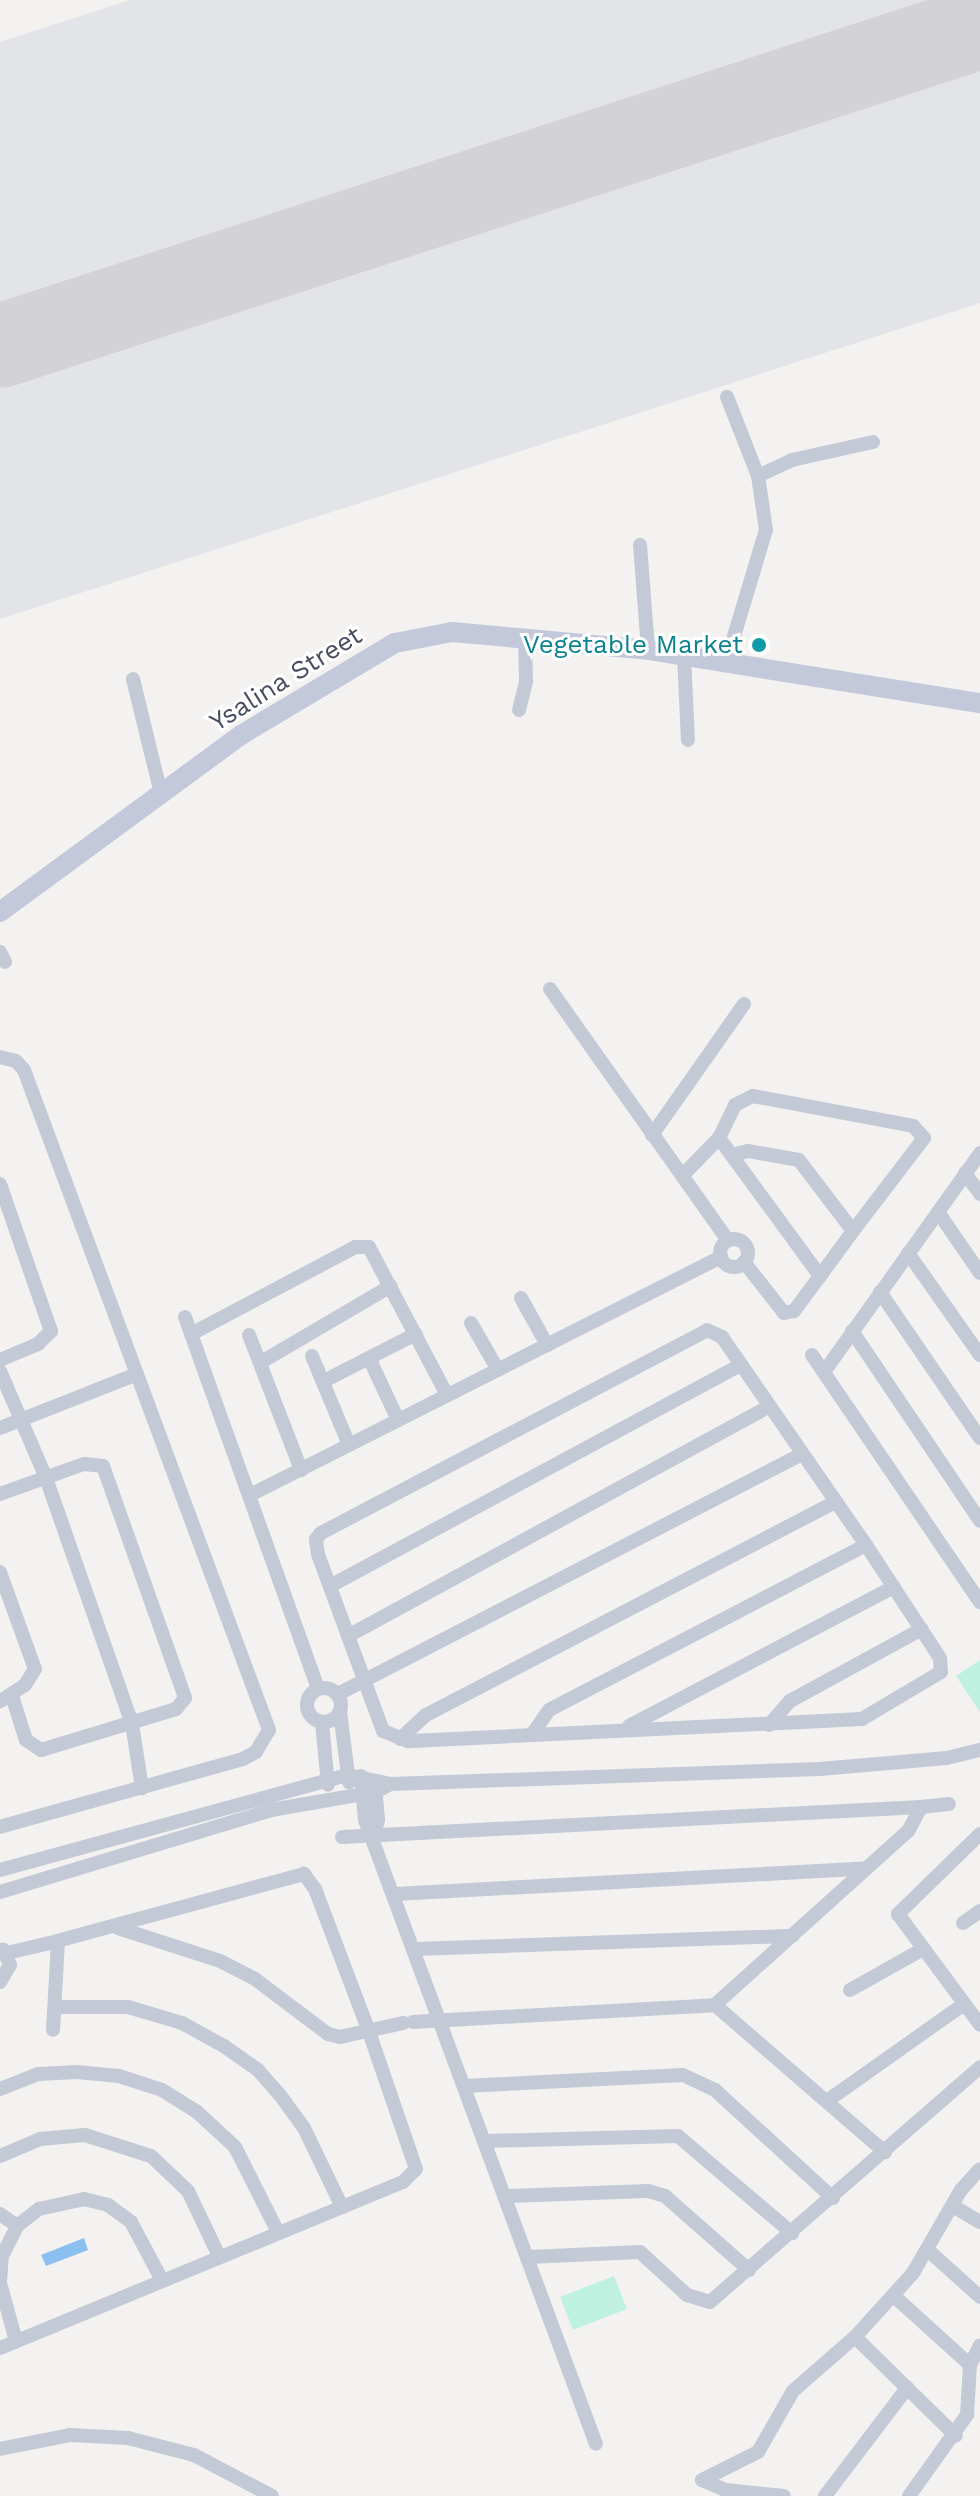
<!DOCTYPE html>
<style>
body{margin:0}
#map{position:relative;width:980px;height:2496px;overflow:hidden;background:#f3f2f1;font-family:"Work Sans",sans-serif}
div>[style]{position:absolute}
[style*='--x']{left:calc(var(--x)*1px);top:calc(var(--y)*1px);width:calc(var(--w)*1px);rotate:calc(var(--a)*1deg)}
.airport>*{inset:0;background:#e3e4e8}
.green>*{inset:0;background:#bff1e0}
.water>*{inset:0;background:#8bbfef}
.runway>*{height:84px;margin:-42px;padding:0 42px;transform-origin:42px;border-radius:42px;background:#d3d3d6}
.street>*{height:14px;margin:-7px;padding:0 7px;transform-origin:7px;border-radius:7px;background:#c4c9d6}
.street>.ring{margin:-7px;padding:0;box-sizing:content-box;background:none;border:14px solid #c4c9d6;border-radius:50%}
.secondary>*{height:20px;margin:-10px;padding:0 10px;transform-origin:10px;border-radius:10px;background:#c3c8da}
.dots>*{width:22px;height:22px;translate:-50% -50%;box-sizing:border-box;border:4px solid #fff;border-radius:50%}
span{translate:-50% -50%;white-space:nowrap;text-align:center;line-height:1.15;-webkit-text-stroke:6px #fff;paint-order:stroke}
.culture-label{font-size:26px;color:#0d838f}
.right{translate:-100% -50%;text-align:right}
.street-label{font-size:26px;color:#484e5f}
</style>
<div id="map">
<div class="airport">
<i style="clip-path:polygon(130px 0,980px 0,980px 303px,0 619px,0 42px)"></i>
</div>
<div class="green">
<i style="clip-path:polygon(980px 1660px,980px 1712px,956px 1676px)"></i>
<i style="clip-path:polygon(614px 2276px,627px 2309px,573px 2330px,560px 2297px)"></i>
</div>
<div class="water">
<i style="clip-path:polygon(84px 2238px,88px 2250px,46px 2266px,41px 2255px)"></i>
</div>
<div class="runway">
<i style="--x:0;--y:346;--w:1031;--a:-18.03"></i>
</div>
<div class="street">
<i style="--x:758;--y:476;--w:38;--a:-25"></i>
<i style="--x:792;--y:460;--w:83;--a:-12.5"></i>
<i style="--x:640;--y:545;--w:105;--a:85.6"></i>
<i style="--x:684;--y:656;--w:84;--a:87.3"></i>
<i style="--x:726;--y:663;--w:139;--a:-73.3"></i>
<i style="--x:766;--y:530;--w:55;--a:-98.4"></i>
<i style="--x:758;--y:476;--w:85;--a:-111.4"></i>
<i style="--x:133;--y:679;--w:118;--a:76.3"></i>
<i style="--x:519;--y:710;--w:30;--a:-76"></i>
<i style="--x:526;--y:681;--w:43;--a:-91.3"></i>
<i style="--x:0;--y:952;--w:11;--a:63"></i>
<i style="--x:550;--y:989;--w:308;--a:54.7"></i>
<i style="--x:0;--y:1057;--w:16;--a:14"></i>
<i style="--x:16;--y:1061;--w:12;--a:48"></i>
<i style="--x:24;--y:1070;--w:704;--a:69.63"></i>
<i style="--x:269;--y:1730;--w:26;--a:121"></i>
<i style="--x:256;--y:1752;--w:15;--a:152"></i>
<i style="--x:243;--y:1759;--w:252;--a:164.4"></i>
<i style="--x:652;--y:1135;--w:160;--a:-54.9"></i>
<i style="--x:719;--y:1138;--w:37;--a:-64"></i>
<i style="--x:735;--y:1105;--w:20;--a:-27"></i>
<i style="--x:753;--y:1096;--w:163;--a:10.6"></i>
<i style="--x:913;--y:1126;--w:16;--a:47"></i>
<i style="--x:924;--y:1138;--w:117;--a:127.4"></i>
<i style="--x:853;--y:1231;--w:89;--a:-127.3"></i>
<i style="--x:799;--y:1160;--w:52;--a:-170"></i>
<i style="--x:748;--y:1151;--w:16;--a:166"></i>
<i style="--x:965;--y:1173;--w:26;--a:54"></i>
<i style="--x:682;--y:1176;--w:53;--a:-45.8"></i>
<i style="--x:719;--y:1138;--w:171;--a:53.8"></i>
<i style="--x:820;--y:1276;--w:44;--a:126.6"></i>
<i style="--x:794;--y:1311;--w:10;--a:169"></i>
<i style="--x:784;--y:1313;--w:65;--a:-128.1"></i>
<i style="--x:0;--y:1184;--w:156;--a:70.9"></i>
<i style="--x:51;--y:1331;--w:18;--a:135"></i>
<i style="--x:38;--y:1344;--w:41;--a:157.2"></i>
<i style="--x:938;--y:1212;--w:74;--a:55.5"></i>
<i class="ring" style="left:720px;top:1239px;width:14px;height:14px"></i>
<i style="--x:908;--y:1253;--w:125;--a:54.8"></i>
<i style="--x:820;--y:1276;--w:56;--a:-53.7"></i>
<i style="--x:880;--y:1292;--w:177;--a:55.6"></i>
<i style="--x:521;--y:1298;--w:54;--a:61"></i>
<i style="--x:185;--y:1317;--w:394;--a:70.3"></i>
<i style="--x:471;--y:1323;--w:54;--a:60.1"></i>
<i style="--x:707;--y:1330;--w:17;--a:25"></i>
<i style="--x:722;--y:1337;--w:253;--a:55.3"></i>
<i style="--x:866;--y:1545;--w:135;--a:56.8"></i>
<i style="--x:940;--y:1658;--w:14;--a:86"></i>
<i style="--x:941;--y:1672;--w:92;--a:149.3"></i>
<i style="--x:862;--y:1719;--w:455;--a:177.2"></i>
<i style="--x:408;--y:1741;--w:27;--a:-158"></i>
<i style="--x:383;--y:1731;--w:189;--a:-110.2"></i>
<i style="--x:318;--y:1554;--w:15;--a:-98"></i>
<i style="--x:316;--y:1539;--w:8;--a:-50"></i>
<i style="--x:321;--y:1533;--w:436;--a:-27.7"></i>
<i style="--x:852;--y:1331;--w:229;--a:56"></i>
<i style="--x:191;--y:1334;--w:186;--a:-27.9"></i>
<i style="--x:355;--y:1247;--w:14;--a:0"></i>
<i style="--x:369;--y:1247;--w:167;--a:62.2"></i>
<i style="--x:249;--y:1335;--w:145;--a:68.9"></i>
<i style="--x:812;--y:1355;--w:299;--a:55.8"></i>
<i style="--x:312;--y:1356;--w:96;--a:67.4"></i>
<i style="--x:370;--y:1360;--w:66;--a:65"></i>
<i style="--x:263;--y:1361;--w:148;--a:-30.4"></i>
<i style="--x:0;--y:1371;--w:116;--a:66.7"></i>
<i style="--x:46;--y:1478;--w:261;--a:70.7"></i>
<i style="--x:132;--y:1724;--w:65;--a:81.1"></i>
<i style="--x:824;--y:1372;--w:269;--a:-54.5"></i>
<i style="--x:324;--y:1381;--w:103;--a:-27.1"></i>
<i style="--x:0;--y:1428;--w:147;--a:-21.5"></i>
<i style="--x:0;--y:1494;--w:89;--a:-19.7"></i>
<i style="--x:84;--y:1464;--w:19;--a:6"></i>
<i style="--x:103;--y:1466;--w:246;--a:70.5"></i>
<i style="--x:185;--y:1698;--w:14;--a:129"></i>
<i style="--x:176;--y:1709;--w:141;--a:163.1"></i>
<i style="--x:41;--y:1750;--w:18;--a:-146"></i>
<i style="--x:26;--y:1740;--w:46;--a:-107.7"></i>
<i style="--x:250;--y:1495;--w:528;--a:-26.81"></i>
<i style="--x:0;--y:1572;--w:103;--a:70.2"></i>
<i style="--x:35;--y:1669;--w:19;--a:122"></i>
<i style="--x:25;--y:1685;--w:30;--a:147"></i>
<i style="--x:330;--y:1586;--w:467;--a:-28.3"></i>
<i style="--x:348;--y:1636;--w:480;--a:-28.6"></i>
<i class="ring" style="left:307px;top:1688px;width:20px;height:20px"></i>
<i style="--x:338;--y:1694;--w:522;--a:-27.35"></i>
<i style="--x:340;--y:1712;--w:71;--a:82.7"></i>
<i style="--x:322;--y:1722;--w:63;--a:84.6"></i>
<i style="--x:769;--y:1725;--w:32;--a:-49"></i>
<i style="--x:790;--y:1701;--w:150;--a:-28.6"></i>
<i style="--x:629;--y:1726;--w:299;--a:-27.7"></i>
<i style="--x:533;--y:1733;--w:28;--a:-55"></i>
<i style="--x:549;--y:1710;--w:357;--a:-27.5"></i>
<i style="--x:400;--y:1739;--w:35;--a:-43"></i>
<i style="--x:426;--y:1715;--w:462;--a:-27.5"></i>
<i style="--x:361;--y:1776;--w:44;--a:84.8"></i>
<i style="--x:365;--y:1820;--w:665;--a:69.69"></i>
<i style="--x:921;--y:1807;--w:28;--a:-6"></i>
<i style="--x:980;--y:1834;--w:115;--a:135.7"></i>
<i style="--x:898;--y:1914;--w:138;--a:53.5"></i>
<i style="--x:374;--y:1835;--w:16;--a:-75"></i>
<i style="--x:378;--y:1820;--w:36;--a:-95"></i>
<i style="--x:342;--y:1837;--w:580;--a:-2.97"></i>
<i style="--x:921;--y:1807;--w:27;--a:118"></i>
<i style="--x:908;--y:1831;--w:260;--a:138"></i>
<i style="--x:0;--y:1870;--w:361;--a:-15.3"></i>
<i style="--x:348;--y:1775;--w:44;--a:11.8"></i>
<i style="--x:391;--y:1784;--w:429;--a:-2"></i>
<i style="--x:820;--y:1769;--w:127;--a:-5"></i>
<i style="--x:947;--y:1758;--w:34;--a:-14"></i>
<i style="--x:0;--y:1892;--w:283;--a:-16.8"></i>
<i style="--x:271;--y:1810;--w:106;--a:-9.8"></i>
<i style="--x:375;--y:1792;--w:18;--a:-27"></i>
<i style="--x:395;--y:1894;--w:470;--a:-3.1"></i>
<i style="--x:963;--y:1923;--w:21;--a:-35"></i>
<i style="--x:118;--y:1928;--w:107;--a:17.9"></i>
<i style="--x:220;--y:1961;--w:39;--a:27"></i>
<i style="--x:255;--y:1979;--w:91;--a:37"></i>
<i style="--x:328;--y:2034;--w:12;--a:14"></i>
<i style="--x:340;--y:2037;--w:65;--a:-12.5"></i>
<i style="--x:415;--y:1949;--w:378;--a:-2"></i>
<i style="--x:7;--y:1953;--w:52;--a:-13.2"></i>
<i style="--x:58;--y:1941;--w:89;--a:93.2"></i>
<i style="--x:0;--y:1982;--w:20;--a:-60"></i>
<i style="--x:10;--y:1965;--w:17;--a:-114"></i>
<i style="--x:850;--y:1990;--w:84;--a:-29.3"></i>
<i style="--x:55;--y:2007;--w:73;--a:0"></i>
<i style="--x:128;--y:2007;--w:56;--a:16.5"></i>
<i style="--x:182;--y:2023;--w:48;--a:28.7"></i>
<i style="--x:224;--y:2046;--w:42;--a:35.2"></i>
<i style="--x:258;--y:2070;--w:33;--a:49"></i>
<i style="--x:280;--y:2095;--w:41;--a:54"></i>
<i style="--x:304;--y:2128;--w:88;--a:64.3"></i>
<i style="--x:413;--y:2022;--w:302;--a:-3.2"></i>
<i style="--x:715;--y:2005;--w:225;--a:40.9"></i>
<i style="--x:465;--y:2086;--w:218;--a:-2.9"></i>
<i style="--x:683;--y:2075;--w:35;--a:25"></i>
<i style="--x:715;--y:2090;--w:160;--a:42.5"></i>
<i style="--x:0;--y:2089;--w:41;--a:-21.5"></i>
<i style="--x:38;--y:2074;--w:39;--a:-3"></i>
<i style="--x:77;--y:2072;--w:42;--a:5.4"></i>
<i style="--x:119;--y:2076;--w:45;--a:18"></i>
<i style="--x:162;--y:2090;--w:40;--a:32"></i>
<i style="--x:196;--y:2111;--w:53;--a:42.7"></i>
<i style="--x:235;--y:2147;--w:95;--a:63.2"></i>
<i style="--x:827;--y:2101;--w:168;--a:-35.3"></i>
<i style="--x:485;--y:2141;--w:193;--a:-1.5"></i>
<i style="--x:678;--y:2136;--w:150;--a:40.4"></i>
<i style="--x:0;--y:2156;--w:43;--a:-23"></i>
<i style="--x:40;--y:2139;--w:45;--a:-5.1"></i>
<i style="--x:85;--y:2135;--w:69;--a:17.7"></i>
<i style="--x:151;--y:2156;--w:51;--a:43.4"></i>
<i style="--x:188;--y:2191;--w:72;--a:64.5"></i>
<i style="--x:505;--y:2196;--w:143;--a:-2"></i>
<i style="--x:648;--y:2191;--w:18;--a:16"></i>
<i style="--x:665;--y:2196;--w:112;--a:41.4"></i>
<i style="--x:953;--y:2206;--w:31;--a:31"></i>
<i style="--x:0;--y:2214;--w:21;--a:35"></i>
<i style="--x:929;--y:2251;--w:69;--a:42"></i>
<i style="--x:528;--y:2257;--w:112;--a:-2.6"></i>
<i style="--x:640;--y:2252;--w:64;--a:42.5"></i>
<i style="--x:687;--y:2295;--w:24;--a:17"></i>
<i style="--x:710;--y:2302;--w:358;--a:-41"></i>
<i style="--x:0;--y:2282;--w:26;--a:-86"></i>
<i style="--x:2;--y:2256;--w:34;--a:-63"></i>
<i style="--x:17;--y:2226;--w:28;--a:-38"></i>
<i style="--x:39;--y:2209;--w:46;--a:-12.5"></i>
<i style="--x:84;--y:2199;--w:25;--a:14"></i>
<i style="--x:108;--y:2205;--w:29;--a:36"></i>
<i style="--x:131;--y:2222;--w:66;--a:61.9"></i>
<i style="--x:0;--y:2283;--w:60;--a:74.6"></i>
<i style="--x:894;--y:2296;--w:103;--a:42.2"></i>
<i style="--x:855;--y:2337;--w:141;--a:44.4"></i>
<i style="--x:0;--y:2348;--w:436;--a:-22.4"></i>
<i style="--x:403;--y:2182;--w:18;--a:-45"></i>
<i style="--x:416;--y:2169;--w:148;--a:-108.9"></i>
<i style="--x:368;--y:2029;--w:150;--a:-110.7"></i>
<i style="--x:315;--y:1889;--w:19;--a:-126"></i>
<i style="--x:304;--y:1874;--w:255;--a:164.8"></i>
<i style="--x:0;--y:2449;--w:71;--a:-11.3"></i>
<i style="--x:70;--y:2435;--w:58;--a:3"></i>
<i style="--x:128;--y:2438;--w:68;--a:14.4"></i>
<i style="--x:194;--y:2455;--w:88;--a:27.7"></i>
<i style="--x:702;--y:2480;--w:63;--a:-26.6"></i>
<i style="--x:758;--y:2452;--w:70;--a:-60.2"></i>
<i style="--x:793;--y:2391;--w:82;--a:-41.1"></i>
<i style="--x:855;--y:2337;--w:86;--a:-47.8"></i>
<i style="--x:913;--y:2273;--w:96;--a:-60"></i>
<i style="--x:961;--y:2190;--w:28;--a:-48"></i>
<i style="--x:702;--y:2480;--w:25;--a:23"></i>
<i style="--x:725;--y:2490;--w:59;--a:5.8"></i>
<i style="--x:825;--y:2496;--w:136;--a:-52.8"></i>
<i style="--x:909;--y:2496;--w:100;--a:-54.4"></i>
<i style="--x:967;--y:2415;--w:50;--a:-86.6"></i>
<i style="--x:970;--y:2365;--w:22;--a:-63"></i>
</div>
<div class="secondary">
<i style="--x:0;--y:912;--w:299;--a:-36.3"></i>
<i style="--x:241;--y:735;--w:179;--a:-30.9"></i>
<i style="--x:395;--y:643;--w:58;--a:-10.9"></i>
<i style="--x:452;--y:632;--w:197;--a:5.2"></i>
<i style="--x:648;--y:650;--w:336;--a:9.1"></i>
</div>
<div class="dots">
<i style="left:759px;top:645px;background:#0f9aa8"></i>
</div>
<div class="culture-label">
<span class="right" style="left:743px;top:645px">Vegetable Market</span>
</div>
<div class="street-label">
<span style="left:286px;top:679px;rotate:-32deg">Ysalina Street</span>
</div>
</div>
